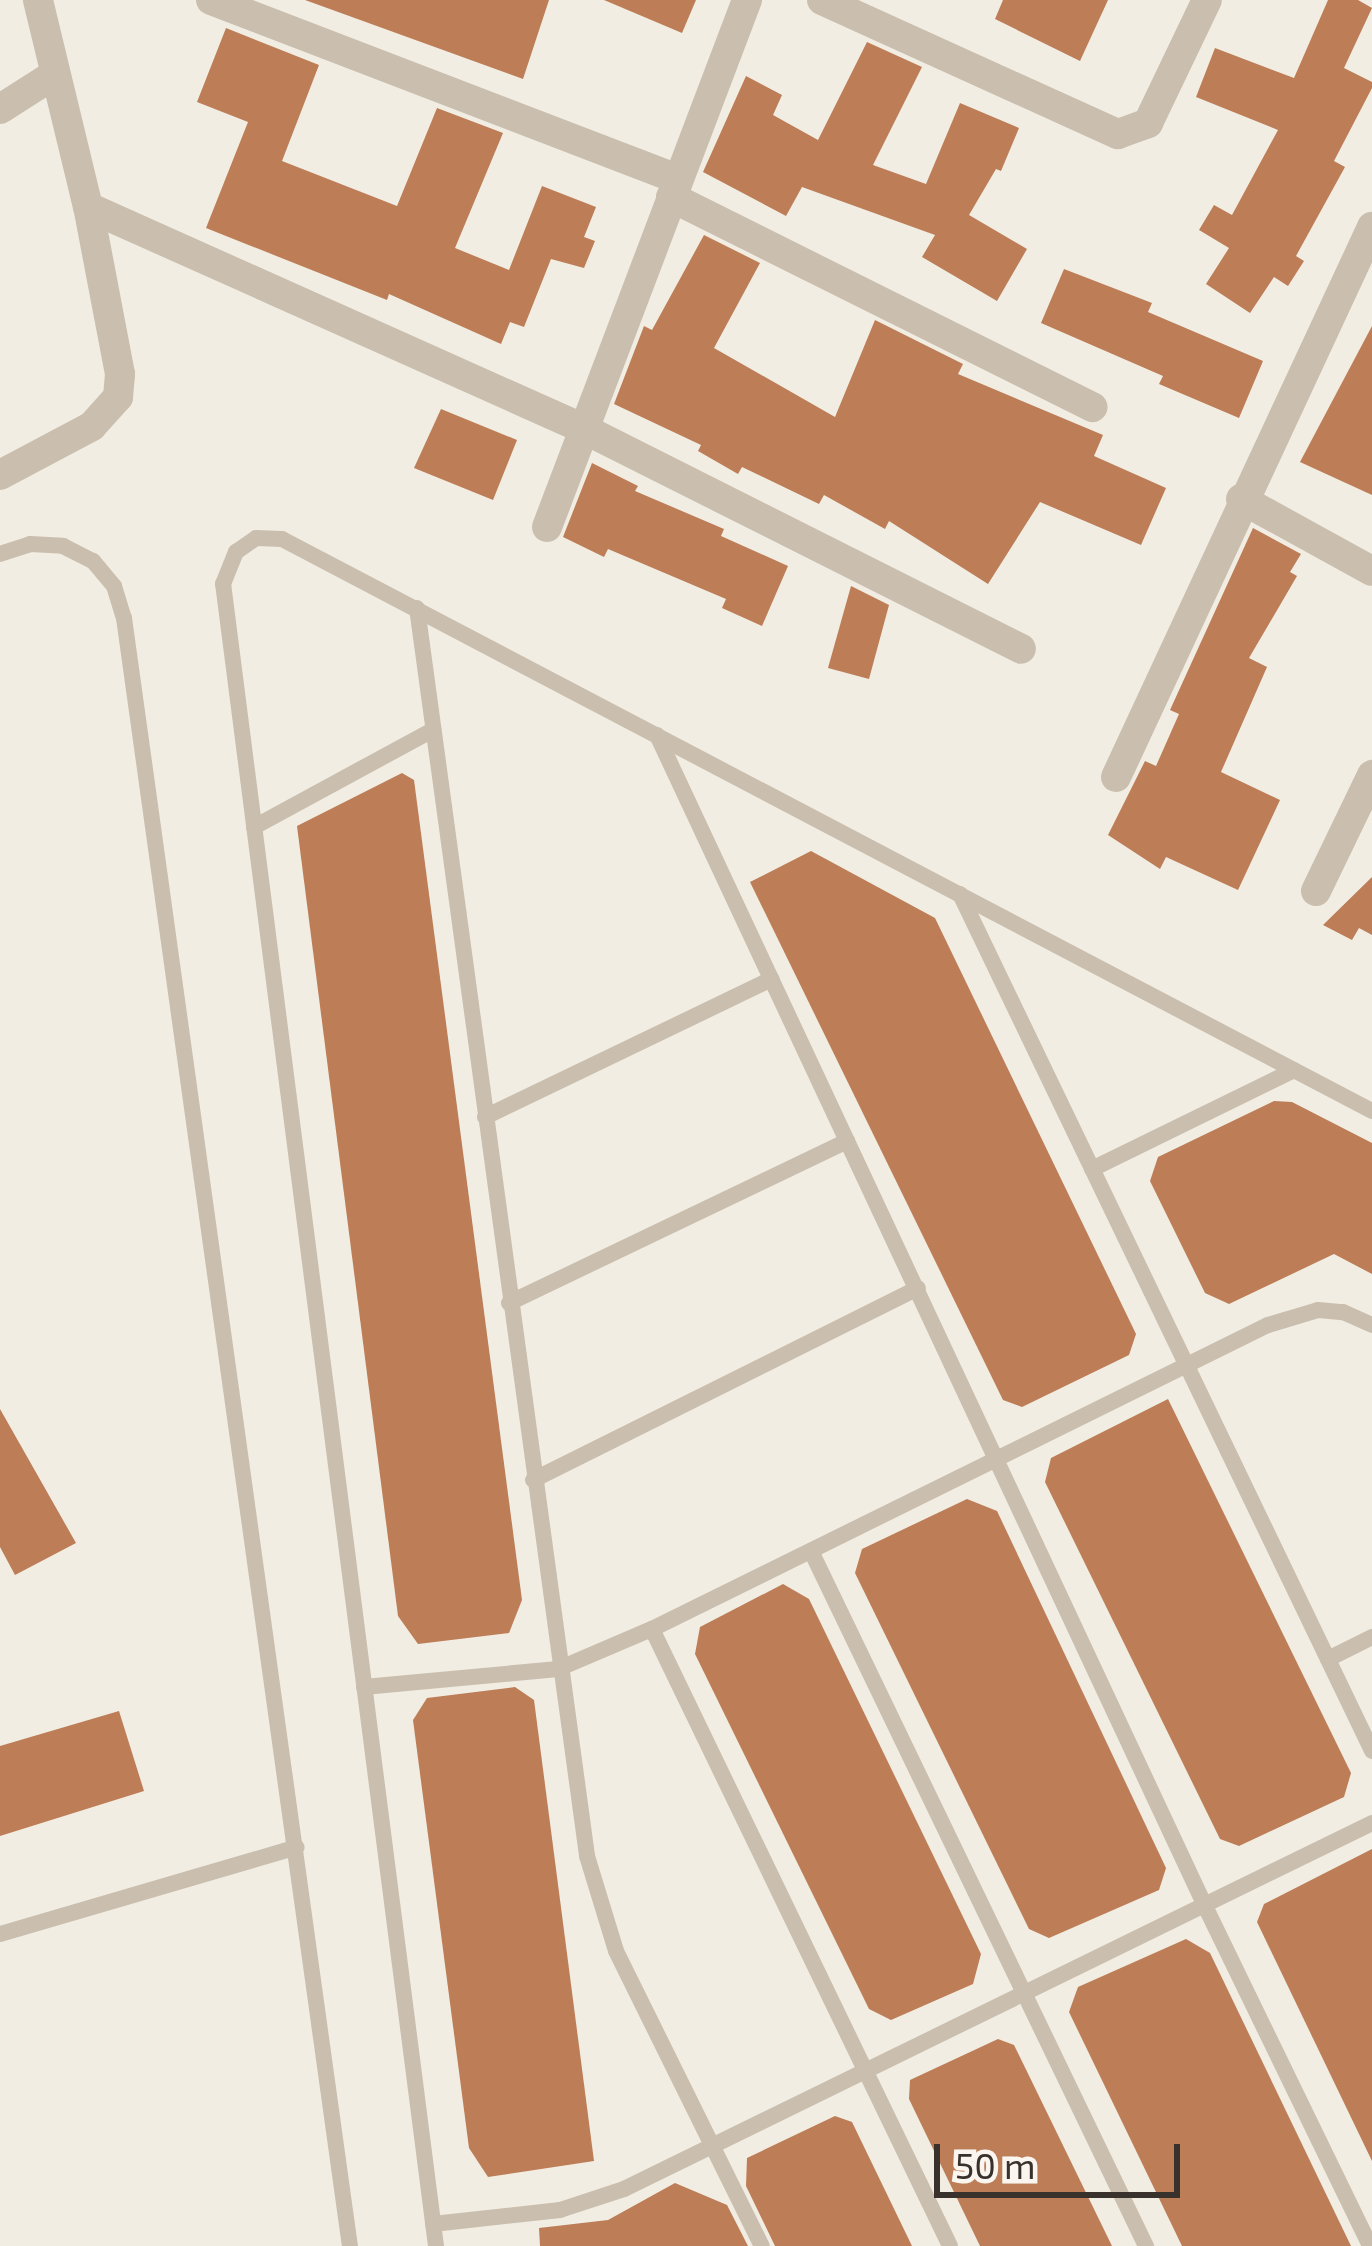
<!DOCTYPE html>
<style>
body{margin:0}
#map{position:relative;width:1372px;height:2246px;overflow:hidden;background:#f2ede2;font-family:"Exo 2",sans-serif}
div>[style]{position:absolute}
[style*='--x']{left:calc(var(--x)*1px);top:calc(var(--y)*1px);width:calc(var(--w)*1px);rotate:calc(var(--a)*1deg)}
.building>*{inset:0;background:#bc7d57}
.lane>*{height:16px;margin:-8px;padding:0 8px;transform-origin:8px;border-radius:8px;background:#cabfaf}
.street>*{height:30px;margin:-15px;padding:0 15px;transform-origin:15px;border-radius:15px;background:#cabfaf}
span{translate:-50% -50%;white-space:nowrap;text-align:center;line-height:1.15;-webkit-text-stroke:12px #faf6ef;paint-order:stroke}
.scale{position:absolute;left:934px;top:2144px;width:246px;height:54px;box-sizing:border-box;border:6px solid #39322c;border-top:0;padding-left:15px;font-size:36px;line-height:42px;white-space:nowrap;color:#39322c;-webkit-text-stroke:9px #faf6ef;paint-order:stroke}
</style>
<div id="map">
<div class="building">
<i style="clip-path:polygon(305px 0,549px 0,523px 79px)"></i>
<i style="clip-path:polygon(604px 0,696px 0,682px 33px)"></i>
<i style="clip-path:polygon(1003px 0,1108px 0,1080px 61px,995px 19px)"></i>
<i style="clip-path:polygon(1328px 0,1358px 0,1372px 8px,1344px 68px,1372px 82px,1372px 88px,1334px 161px,1345px 167px,1296px 256px,1304px 261px,1288px 286px,1274px 277px,1250px 313px,1206px 284px,1229px 248px,1199px 230px,1214px 205px,1232px 215px,1278px 130px,1196px 97px,1215px 48px,1294px 78px)"></i>
<i style="clip-path:polygon(226px 28px,319px 65px,282px 161px,397px 206px,437px 108px,503px 133px,455px 248px,509px 270px,542px 186px,596px 207px,584px 237px,595px 241px,584px 268px,551px 259px,524px 327px,510px 322px,501px 344px,389px 294px,387px 300px,206px 228px,248px 122px,197px 102px)"></i>
<i style="clip-path:polygon(867px 42px,922px 67px,873px 165px,926px 184px,960px 103px,1019px 128px,1001px 171px,996px 169px,969px 215px,1027px 249px,997px 301px,922px 257px,935px 235px,802px 187px,786px 216px,703px 172px,746px 76px,782px 95px,773px 115px,818px 140px)"></i>
<i style="clip-path:polygon(704px 235px,760px 263px,714px 348px,835px 417px,875px 320px,963px 364px,958px 374px,1103px 435px,1094px 456px,1166px 488px,1141px 545px,1040px 502px,988px 584px,889px 521px,885px 529px,824px 495px,819px 504px,742px 467px,738px 474px,698px 451px,701px 445px,614px 404px,644px 326px,652px 330px)"></i>
<i style="clip-path:polygon(1064px 269px,1152px 303px,1148px 312px,1263px 361px,1239px 418px,1159px 384px,1163px 376px,1041px 323px)"></i>
<i style="clip-path:polygon(1372px 326px,1372px 495px,1300px 462px)"></i>
<i style="clip-path:polygon(441px 409px,517px 440px,493px 500px,414px 468px)"></i>
<i style="clip-path:polygon(592px 463px,638px 486px,635px 491px,724px 529px,721px 536px,788px 566px,762px 626px,722px 608px,726px 599px,608px 549px,604px 557px,563px 537px)"></i>
<i style="clip-path:polygon(1253px 528px,1301px 554px,1290px 572px,1297px 576px,1249px 658px,1267px 667px,1221px 772px,1280px 800px,1238px 890px,1166px 857px,1160px 869px,1108px 835px,1145px 761px,1156px 766px,1179px 714px,1170px 710px)"></i>
<i style="clip-path:polygon(851px 586px,889px 605px,869px 679px,828px 668px)"></i>
<i style="clip-path:polygon(402px 773px,414px 780px,522px 1600px,509px 1633px,418px 1644px,398px 1616px,297px 826px)"></i>
<i style="clip-path:polygon(811px 851px,935px 918px,1136px 1334px,1129px 1355px,1022px 1407px,1003px 1400px,750px 882px)"></i>
<i style="clip-path:polygon(1372px 877px,1372px 935px,1359px 928px,1352px 940px,1323px 925px)"></i>
<i style="clip-path:polygon(1274px 1101px,1292px 1102px,1372px 1143px,1372px 1274px,1334px 1254px,1229px 1304px,1205px 1293px,1150px 1181px,1158px 1157px)"></i>
<i style="clip-path:polygon(1168px 1399px,1351px 1773px,1344px 1797px,1239px 1846px,1220px 1839px,1045px 1482px,1051px 1458px)"></i>
<i style="clip-path:polygon(0 1409px,76px 1543px,15px 1575px,0 1547px)"></i>
<i style="clip-path:polygon(967px 1499px,997px 1511px,1166px 1868px,1159px 1890px,1049px 1938px,1029px 1929px,855px 1573px,862px 1549px)"></i>
<i style="clip-path:polygon(783px 1584px,809px 1599px,981px 1954px,973px 1984px,891px 2020px,869px 2009px,695px 1654px,700px 1627px)"></i>
<i style="clip-path:polygon(515px 1687px,534px 1700px,594px 2161px,488px 2177px,469px 2148px,413px 1720px,427px 1698px)"></i>
<i style="clip-path:polygon(119px 1711px,144px 1791px,0 1836px,0 1746px)"></i>
<i style="clip-path:polygon(1372px 1849px,1372px 2161px,1257px 1922px,1264px 1904px)"></i>
<i style="clip-path:polygon(1186px 1939px,1210px 1953px,1351px 2246px,1182px 2246px,1069px 2012px,1078px 1987px)"></i>
<i style="clip-path:polygon(998px 2039px,1014px 2045px,1112px 2246px,980px 2246px,909px 2099px,910px 2080px)"></i>
<i style="clip-path:polygon(835px 2116px,852px 2122px,912px 2246px,775px 2246px,746px 2186px,747px 2158px)"></i>
<i style="clip-path:polygon(675px 2183px,727px 2205px,748px 2246px,540px 2246px,539px 2228px,608px 2220px)"></i>
</div>
<div class="lane">
<i style="--x:0;--y:554;--w:32;--a:-18"></i>
<i style="--x:30;--y:544;--w:33;--a:3"></i>
<i style="--x:63;--y:546;--w:34;--a:27"></i>
<i style="--x:93;--y:561;--w:33;--a:50"></i>
<i style="--x:114;--y:586;--w:34;--a:73"></i>
<i style="--x:124;--y:618;--w:1644;--a:82.1"></i>
<i style="--x:417;--y:608;--w:1260;--a:82.24"></i>
<i style="--x:587;--y:1856;--w:99;--a:73"></i>
<i style="--x:616;--y:1951;--w:329;--a:63.7"></i>
<i style="--x:657;--y:735;--w:1293;--a:64.92"></i>
<i style="--x:1205;--y:1906;--w:378;--a:64.1"></i>
<i style="--x:254;--y:827;--w:204;--a:-28.5"></i>
<i style="--x:960;--y:894;--w:951;--a:64.32"></i>
<i style="--x:485;--y:1117;--w:318;--a:-25.7"></i>
<i style="--x:1092;--y:1169;--w:225;--a:-26.1"></i>
<i style="--x:509;--y:1303;--w:375;--a:-25.6"></i>
<i style="--x:533;--y:1480;--w:430;--a:-26.5"></i>
<i style="--x:811;--y:1551;--w:772;--a:64.27"></i>
<i style="--x:652;--y:1629;--w:685;--a:64.22"></i>
<i style="--x:1328;--y:1659;--w:49;--a:-26.6"></i>
<i style="--x:364;--y:1687;--w:195;--a:-5.3"></i>
<i style="--x:558;--y:1669;--w:102;--a:-23.1"></i>
<i style="--x:652;--y:1629;--w:687;--a:-26.27"></i>
<i style="--x:1268;--y:1325;--w:52;--a:-16.7"></i>
<i style="--x:1318;--y:1310;--w:25;--a:5"></i>
<i style="--x:1343;--y:1312;--w:32;--a:24"></i>
<i style="--x:0;--y:1934;--w:309;--a:-16.3"></i>
<i style="--x:433;--y:2224;--w:128;--a:-6.3"></i>
<i style="--x:560;--y:2210;--w:67;--a:-18.2"></i>
<i style="--x:624;--y:2189;--w:833;--a:-26.07"></i>
<i style="--x:436;--y:2246;--w:1676;--a:-97.3"></i>
<i style="--x:223;--y:584;--w:35;--a:-68"></i>
<i style="--x:236;--y:552;--w:24;--a:-35"></i>
<i style="--x:256;--y:538;--w:26;--a:2"></i>
<i style="--x:282;--y:539;--w:1231;--a:27.69"></i>
</div>
<div class="street">
<i style="--x:211;--y:0;--w:499;--a:21"></i>
<i style="--x:822;--y:0;--w:325;--a:24.4"></i>
<i style="--x:1118;--y:134;--w:32;--a:-20"></i>
<i style="--x:1148;--y:123;--w:136;--a:-64.4"></i>
<i style="--x:0;--y:109;--w:65;--a:-32.5"></i>
<i style="--x:671;--y:197;--w:471;--a:26.5"></i>
<i style="--x:88;--y:207;--w:543;--a:24.11"></i>
<i style="--x:584;--y:429;--w:489;--a:26.7"></i>
<i style="--x:0;--y:475;--w:104;--a:-28"></i>
<i style="--x:92;--y:426;--w:39;--a:-48"></i>
<i style="--x:118;--y:397;--w:23;--a:-85"></i>
<i style="--x:120;--y:374;--w:170;--a:-100.8"></i>
<i style="--x:88;--y:207;--w:213;--a:-103.6"></i>
<i style="--x:1241;--y:499;--w:149;--a:28.8"></i>
<i style="--x:547;--y:527;--w:564;--a:-69.22"></i>
<i style="--x:1116;--y:777;--w:607;--a:-65.04"></i>
<i style="--x:1316;--y:891;--w:129;--a:-64.2"></i>
</div>
<div class="scale">50 m</div>
</div>
